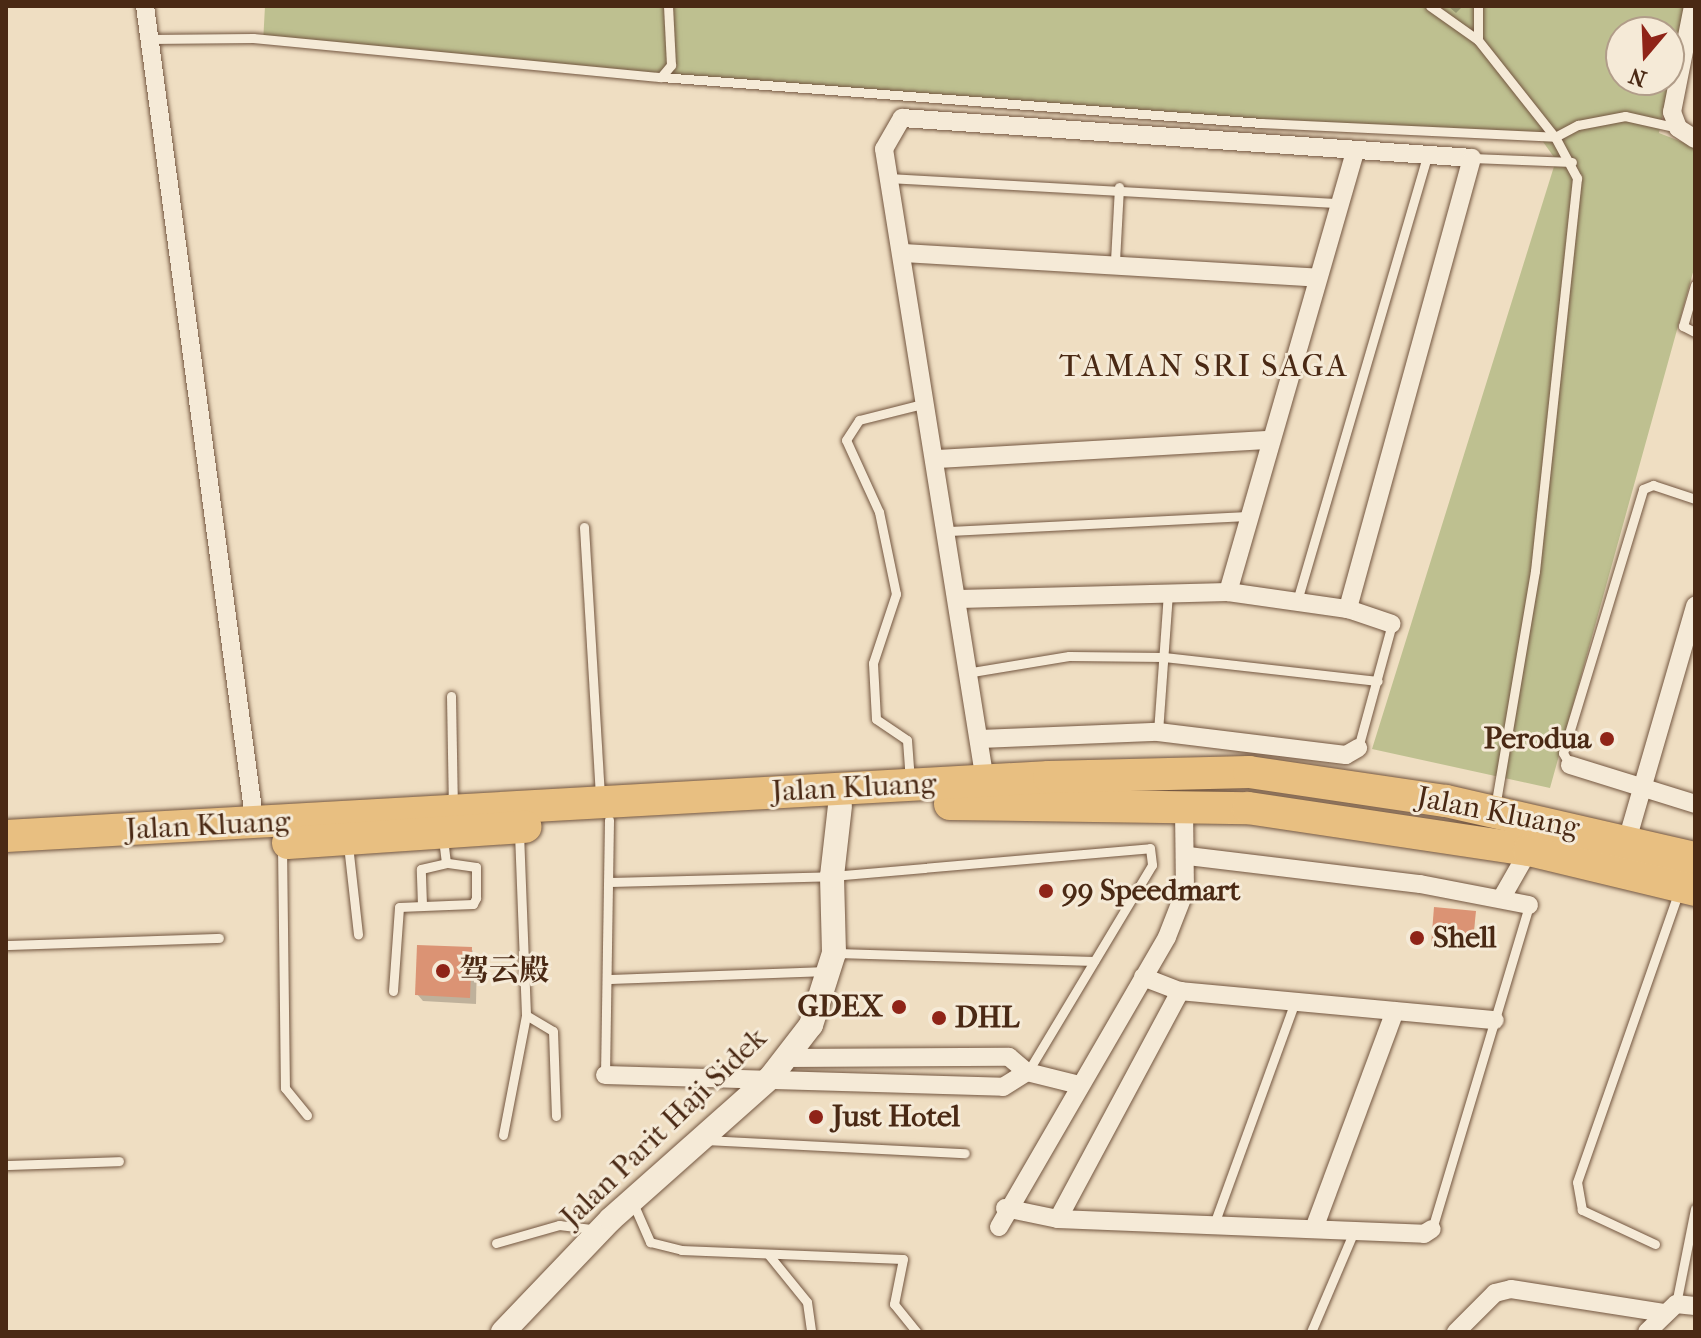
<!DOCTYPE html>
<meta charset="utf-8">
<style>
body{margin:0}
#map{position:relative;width:1701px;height:1338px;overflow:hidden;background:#efdec2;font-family:"IM FELL French Canon","Noto Serif SC",serif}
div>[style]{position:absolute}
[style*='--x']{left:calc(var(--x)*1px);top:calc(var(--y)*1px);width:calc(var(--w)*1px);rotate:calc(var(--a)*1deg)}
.green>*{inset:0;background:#bec090}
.shadow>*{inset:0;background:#0003}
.building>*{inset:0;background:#db9374}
.roads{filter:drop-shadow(0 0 2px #735640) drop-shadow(0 0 2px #735640)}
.lane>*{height:9px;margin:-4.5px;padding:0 4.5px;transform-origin:4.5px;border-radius:4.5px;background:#f5ead7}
.street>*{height:18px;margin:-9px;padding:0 9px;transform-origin:9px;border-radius:9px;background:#f5ead7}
.secondary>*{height:24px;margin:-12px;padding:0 12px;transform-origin:12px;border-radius:12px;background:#f5ead7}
.highway>*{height:32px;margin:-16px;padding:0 16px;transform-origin:16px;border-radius:16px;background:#e8bf81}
.dots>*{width:22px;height:22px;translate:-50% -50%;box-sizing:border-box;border:4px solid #f5ead7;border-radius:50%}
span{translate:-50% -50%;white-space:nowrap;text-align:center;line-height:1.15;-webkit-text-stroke:6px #f5ead7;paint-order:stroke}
.poi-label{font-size:30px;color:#4a2914;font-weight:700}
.right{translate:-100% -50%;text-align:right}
.left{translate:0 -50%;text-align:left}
.street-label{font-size:30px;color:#4a2914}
.neighbourhood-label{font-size:32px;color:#4a2914;letter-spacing:2px}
.frame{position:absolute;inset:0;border:8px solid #4a2914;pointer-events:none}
.north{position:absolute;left:1605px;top:16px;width:80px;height:80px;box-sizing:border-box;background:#f5ead7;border:2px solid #b19d89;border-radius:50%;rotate:199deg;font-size:22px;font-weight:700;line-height:32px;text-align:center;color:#4a2914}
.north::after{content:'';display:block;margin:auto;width:28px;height:36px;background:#8f2418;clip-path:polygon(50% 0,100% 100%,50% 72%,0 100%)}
</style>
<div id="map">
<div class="green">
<i style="clip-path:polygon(evenodd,265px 6px,1685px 6px,1659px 133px,1695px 147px,1695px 265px,1550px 788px,1372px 749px,1556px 160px,1541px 139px,635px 80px,263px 43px,265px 6px,1621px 32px,1669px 32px,1669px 80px,1621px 80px,1621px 32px)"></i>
</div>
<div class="shadow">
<i style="clip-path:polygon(1448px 6px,1463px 6px,1456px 13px)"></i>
<i style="clip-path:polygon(1475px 913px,1473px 950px,1433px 944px)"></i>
<i style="clip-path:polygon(471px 949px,477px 956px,476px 1004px,423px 1001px,417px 994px)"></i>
</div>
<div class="building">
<i style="clip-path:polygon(1434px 907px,1476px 911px,1472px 949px,1431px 945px)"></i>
<i style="clip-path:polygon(417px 945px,472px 947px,470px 998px,415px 995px)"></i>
</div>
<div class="roads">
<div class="lane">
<i style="--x:1430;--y:6;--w:59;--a:35.3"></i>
<i style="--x:1478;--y:6;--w:34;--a:90"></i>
<i style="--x:1478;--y:40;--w:124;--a:51.6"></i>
<i style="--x:1555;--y:137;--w:47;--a:61.8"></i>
<i style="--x:1577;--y:178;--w:395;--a:96.1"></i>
<i style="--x:1535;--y:571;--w:240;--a:99.6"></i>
<i style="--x:149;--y:39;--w:104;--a:-0.6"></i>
<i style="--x:253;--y:38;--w:410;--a:5.5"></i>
<i style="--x:661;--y:77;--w:16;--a:-50"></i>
<i style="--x:671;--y:65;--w:59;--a:-92.9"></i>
<i style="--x:661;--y:77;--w:602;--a:4.38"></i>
<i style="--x:1261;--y:123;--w:294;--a:2.7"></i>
<i style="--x:1555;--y:137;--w:26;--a:-28"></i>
<i style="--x:1578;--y:125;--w:48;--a:-10.8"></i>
<i style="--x:1625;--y:116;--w:54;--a:12.8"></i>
<i style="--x:1472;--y:158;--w:100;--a:2.3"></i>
<i style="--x:888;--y:178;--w:448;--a:3.2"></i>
<i style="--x:1115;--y:261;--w:74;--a:-86.9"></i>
<i style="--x:1695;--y:285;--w:43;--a:106.3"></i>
<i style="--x:1683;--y:326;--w:13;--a:27"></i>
<i style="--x:584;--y:527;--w:269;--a:86.6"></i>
<i style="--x:949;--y:531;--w:299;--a:-2.9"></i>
<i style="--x:1297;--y:601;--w:466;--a:-73.7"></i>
<i style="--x:972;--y:672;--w:98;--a:-9.4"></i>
<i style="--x:1069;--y:656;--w:95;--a:0.6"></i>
<i style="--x:1164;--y:657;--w:215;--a:6.4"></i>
<i style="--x:451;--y:696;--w:111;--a:89"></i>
<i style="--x:1158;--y:732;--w:140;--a:-85.9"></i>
<i style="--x:1358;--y:748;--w:129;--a:-74.7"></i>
<i style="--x:1570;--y:765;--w:14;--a:-120"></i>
<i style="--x:1563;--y:753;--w:276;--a:-73.1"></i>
<i style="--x:1643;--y:489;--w:11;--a:-22"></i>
<i style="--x:1653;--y:485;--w:44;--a:18.4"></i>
<i style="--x:910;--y:781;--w:41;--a:-94.2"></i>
<i style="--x:907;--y:740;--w:37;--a:-146"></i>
<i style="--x:876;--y:719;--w:56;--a:-93.1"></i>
<i style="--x:873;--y:663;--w:73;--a:-71.6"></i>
<i style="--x:896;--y:594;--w:84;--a:-101.7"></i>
<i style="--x:879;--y:512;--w:79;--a:-114.6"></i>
<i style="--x:846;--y:440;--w:24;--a:-57"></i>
<i style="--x:859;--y:420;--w:69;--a:-14.2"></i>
<i style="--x:348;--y:845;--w:90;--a:83.6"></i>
<i style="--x:282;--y:846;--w:242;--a:89.3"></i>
<i style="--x:285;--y:1088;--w:35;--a:51"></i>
<i style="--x:610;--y:882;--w:222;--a:-1.5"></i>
<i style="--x:832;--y:876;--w:319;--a:-5"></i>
<i style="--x:1150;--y:848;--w:17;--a:83"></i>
<i style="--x:1152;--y:865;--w:240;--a:121"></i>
<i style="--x:422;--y:905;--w:36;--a:-92"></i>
<i style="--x:421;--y:869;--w:26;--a:-13"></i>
<i style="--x:6;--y:945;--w:213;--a:-1.9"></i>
<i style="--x:837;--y:953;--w:257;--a:1.8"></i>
<i style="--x:610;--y:979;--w:217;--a:-2.1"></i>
<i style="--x:393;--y:991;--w:84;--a:-85.9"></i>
<i style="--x:399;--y:907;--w:74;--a:-2.3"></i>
<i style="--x:473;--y:904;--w:7;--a:-63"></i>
<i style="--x:476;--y:898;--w:31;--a:-90"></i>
<i style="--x:476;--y:867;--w:30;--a:-172"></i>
<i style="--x:446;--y:863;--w:25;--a:-97"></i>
<i style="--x:526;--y:1015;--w:31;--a:31"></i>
<i style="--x:553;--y:1031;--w:85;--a:88"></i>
<i style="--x:605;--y:1075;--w:255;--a:-89.1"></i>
<i style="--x:503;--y:1135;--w:122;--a:-79.1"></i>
<i style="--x:526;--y:1015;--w:184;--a:-92.2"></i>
<i style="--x:705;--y:1140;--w:260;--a:2.9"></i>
<i style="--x:6;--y:1165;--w:113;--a:-2"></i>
<i style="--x:633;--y:1203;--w:43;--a:66.4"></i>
<i style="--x:650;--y:1242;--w:32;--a:14"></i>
<i style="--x:681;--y:1250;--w:222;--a:2.3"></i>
<i style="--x:903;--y:1259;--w:46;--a:101.3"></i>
<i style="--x:894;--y:1304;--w:36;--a:51"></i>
<i style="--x:1214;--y:1224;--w:236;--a:-70"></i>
<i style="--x:1432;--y:1229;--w:338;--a:-73.3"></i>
<i style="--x:496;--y:1243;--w:66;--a:-15.9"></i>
<i style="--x:559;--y:1225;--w:38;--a:7"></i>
<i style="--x:1655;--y:1244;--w:81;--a:-155"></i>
<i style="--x:1582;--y:1210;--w:28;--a:-100"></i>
<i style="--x:1577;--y:1182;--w:306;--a:-70.7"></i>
<i style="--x:768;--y:1254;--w:62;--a:50.9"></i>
<i style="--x:807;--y:1302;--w:30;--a:82"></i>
<i style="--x:1676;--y:1304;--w:97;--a:-78.7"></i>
<i style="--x:1311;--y:1332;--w:112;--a:-66.9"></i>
</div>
<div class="street">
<i style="--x:145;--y:6;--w:826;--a:82.35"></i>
<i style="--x:1693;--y:6;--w:108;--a:101.2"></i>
<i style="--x:1672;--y:112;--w:17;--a:69"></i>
<i style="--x:1678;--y:128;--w:20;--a:33"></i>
<i style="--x:904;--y:253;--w:411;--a:3.4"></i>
<i style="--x:938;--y:459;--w:333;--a:-3.3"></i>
<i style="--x:1228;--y:592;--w:459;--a:-73.9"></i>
<i style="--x:959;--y:599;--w:269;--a:-1.5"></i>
<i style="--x:1228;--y:592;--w:121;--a:8.1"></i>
<i style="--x:1348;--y:609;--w:46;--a:18.8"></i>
<i style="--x:980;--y:739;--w:178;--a:-2.3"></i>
<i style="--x:1158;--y:732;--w:189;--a:7"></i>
<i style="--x:1346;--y:755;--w:14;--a:-30"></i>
<i style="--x:1570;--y:765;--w:131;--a:17.3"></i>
<i style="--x:985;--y:781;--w:640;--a:-99.08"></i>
<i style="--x:884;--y:149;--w:36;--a:-60"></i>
<i style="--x:902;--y:118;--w:571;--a:4.01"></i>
<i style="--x:1472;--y:158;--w:468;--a:105.4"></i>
<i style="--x:1628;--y:837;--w:241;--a:-73.8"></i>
<i style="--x:1188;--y:856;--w:234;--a:6.9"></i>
<i style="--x:1420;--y:884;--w:111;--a:10.9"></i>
<i style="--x:1501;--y:899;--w:56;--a:-60.3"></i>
<i style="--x:1143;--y:977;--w:40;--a:21"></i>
<i style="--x:1180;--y:991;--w:316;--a:5.3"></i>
<i style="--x:786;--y:1058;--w:223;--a:-0.3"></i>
<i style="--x:1009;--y:1057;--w:23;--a:40"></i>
<i style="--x:1027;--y:1072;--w:54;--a:14"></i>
<i style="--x:605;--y:1075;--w:398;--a:1.7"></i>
<i style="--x:1003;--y:1087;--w:28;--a:-32"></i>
<i style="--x:1005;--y:1208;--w:54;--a:11.7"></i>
<i style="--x:1058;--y:1219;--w:366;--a:2.3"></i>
<i style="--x:1424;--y:1234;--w:9;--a:-32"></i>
<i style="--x:1058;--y:1219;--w:259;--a:-61.8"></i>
<i style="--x:1315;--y:1226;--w:229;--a:-69.6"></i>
<i style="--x:999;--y:1227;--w:335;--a:-59.9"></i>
<i style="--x:1167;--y:937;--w:49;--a:-68.6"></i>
<i style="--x:1185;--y:891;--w:87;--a:-90.7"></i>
<i style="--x:1456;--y:1332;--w:55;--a:-45"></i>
<i style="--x:1495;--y:1293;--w:16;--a:-14"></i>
<i style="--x:1511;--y:1289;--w:156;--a:8.9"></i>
<i style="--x:1647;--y:1332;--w:40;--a:-44"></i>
<i style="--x:1676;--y:1304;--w:19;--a:6"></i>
</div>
<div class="secondary">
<i style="--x:503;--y:1332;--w:156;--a:-46.3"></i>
<i style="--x:611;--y:1219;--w:213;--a:-41.6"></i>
<i style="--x:770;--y:1078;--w:67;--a:-52.3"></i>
<i style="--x:811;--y:1025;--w:76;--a:-72.3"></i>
<i style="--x:834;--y:953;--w:77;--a:-91.5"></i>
<i style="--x:832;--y:876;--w:70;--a:-83.5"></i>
</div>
<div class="highway">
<i style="--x:950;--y:804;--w:298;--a:0.8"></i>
<i style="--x:1248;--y:808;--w:284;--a:8.5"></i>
<i style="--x:1529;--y:850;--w:171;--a:13.5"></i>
<i style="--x:6;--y:836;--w:1045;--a:-3.24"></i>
<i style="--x:1049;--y:777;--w:200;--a:-1.4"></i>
<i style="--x:1249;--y:772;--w:199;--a:8.4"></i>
<i style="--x:1446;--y:801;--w:255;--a:12.9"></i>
<i style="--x:288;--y:843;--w:238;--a:-3.9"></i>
</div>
</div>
<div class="dots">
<i style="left:1607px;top:739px;background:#8f2418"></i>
<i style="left:1046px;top:891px;background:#8f2418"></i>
<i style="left:1417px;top:938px;background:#8f2418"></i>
<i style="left:443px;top:971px;background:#8f2418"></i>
<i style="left:899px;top:1007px;background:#8f2418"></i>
<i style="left:939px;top:1018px;background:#8f2418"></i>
<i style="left:816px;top:1117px;background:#8f2418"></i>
</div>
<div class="poi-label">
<span class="right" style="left:1591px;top:739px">Perodua</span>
<span class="left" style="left:1062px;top:891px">99 Speedmart</span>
<span class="left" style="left:1433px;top:938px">Shell</span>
<span class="left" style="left:459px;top:971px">驾云殿</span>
<span class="right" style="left:883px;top:1007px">GDEX</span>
<span class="left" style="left:955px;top:1018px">DHL</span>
<span class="left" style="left:832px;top:1117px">Just Hotel</span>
</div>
<div class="street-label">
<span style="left:854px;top:788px;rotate:-3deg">Jalan Kluang</span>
<span style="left:1498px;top:813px;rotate:11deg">Jalan Kluang</span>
<span style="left:208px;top:826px;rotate:-3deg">Jalan Kluang</span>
<span style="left:664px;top:1128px;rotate:-44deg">Jalan Parit Haji Sidek</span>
</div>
<div class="neighbourhood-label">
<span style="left:1204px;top:366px">TAMAN SRI SAGA</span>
</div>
<div class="frame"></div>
<div class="north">N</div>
</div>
